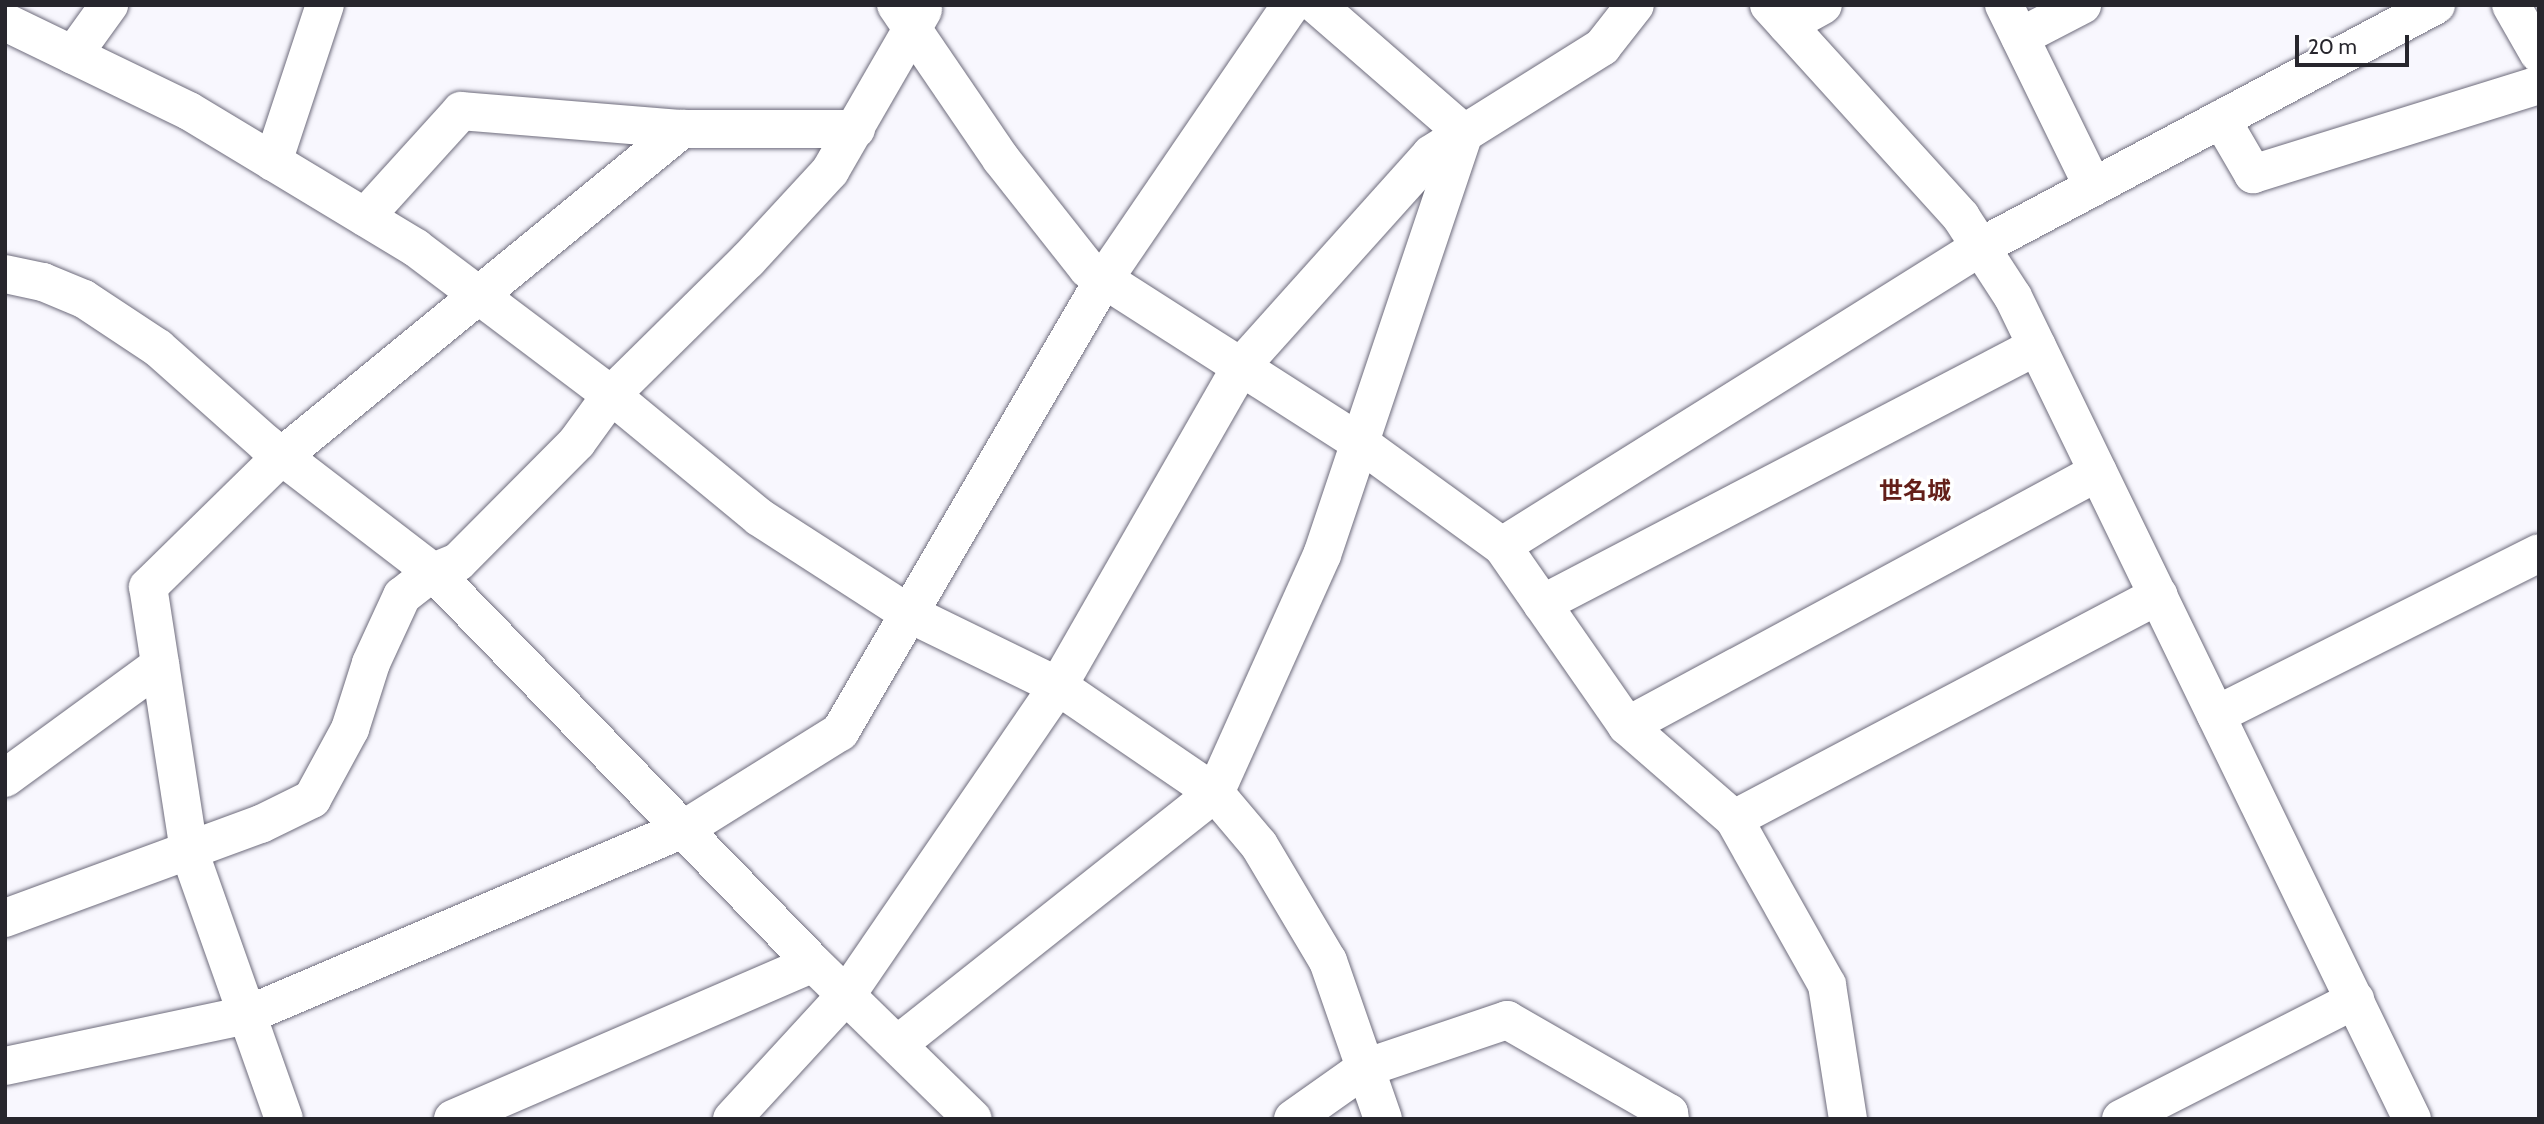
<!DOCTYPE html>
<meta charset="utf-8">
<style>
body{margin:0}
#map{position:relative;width:2544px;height:1124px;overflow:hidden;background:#f8f7fe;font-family:Cabin,"Noto Sans JP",sans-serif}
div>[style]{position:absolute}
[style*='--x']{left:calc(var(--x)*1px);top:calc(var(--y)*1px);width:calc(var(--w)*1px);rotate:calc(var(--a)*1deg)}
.roads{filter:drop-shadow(0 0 2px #6e6c7c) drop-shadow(0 0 2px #6e6c7c)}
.minor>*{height:38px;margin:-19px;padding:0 19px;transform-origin:19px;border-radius:19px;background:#fff}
span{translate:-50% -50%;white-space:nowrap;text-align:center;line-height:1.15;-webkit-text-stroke:7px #fff;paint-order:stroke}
.quarter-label{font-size:24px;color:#641f19;font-weight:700}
.frame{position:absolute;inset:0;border:7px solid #27262d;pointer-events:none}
.scale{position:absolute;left:2295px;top:35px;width:114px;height:32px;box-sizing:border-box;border:4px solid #27262d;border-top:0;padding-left:9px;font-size:21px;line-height:24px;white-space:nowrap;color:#27262d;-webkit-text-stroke:5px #fff;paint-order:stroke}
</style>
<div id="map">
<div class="roads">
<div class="minor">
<i style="--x:896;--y:5;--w:186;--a:55.7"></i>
<i style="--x:1001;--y:159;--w:140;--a:51.7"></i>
<i style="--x:1088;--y:269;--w:323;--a:32.6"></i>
<i style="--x:1360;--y:443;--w:175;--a:36"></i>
<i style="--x:1502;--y:546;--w:219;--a:55.2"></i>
<i style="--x:1627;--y:726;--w:142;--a:41"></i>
<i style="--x:1734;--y:819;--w:190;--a:60.7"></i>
<i style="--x:1827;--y:985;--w:136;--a:81.1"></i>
<i style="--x:1769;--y:5;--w:286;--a:47.8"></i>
<i style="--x:1961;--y:217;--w:95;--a:57"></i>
<i style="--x:2013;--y:297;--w:914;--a:64.11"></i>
<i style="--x:2004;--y:5;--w:203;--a:63.9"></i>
<i style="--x:2511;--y:5;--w:56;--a:60.3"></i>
<i style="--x:5;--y:22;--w:204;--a:25.8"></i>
<i style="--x:189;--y:111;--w:265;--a:31.1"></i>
<i style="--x:416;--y:248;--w:244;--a:37"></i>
<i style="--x:611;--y:395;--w:192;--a:39.5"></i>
<i style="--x:759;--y:517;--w:177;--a:32.8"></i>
<i style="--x:908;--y:613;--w:167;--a:26"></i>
<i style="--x:1058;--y:686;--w:190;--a:34.3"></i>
<i style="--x:1215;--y:793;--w:68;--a:49.8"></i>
<i style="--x:1259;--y:845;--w:135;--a:59.3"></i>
<i style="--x:1328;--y:961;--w:167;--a:70.8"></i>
<i style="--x:1787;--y:25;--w:41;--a:-29.1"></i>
<i style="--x:2020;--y:37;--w:70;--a:-27.3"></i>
<i style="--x:73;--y:55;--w:62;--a:-54.2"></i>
<i style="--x:2221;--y:119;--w:64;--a:59.8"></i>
<i style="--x:2253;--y:174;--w:300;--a:-17.3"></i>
<i style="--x:273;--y:162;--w:165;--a:-71.7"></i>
<i style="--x:365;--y:217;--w:143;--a:-47.8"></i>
<i style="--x:461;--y:111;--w:222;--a:4.7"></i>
<i style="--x:5;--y:274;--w:39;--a:12"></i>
<i style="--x:43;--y:282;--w:44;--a:22.5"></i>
<i style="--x:84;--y:299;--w:89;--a:33.5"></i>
<i style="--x:158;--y:348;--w:144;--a:41.6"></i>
<i style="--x:266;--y:444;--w:210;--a:37.5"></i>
<i style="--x:433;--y:572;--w:545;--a:45.82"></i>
<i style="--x:813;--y:963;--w:223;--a:44.3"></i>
<i style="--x:1502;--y:546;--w:566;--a:-32.01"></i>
<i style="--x:1982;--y:246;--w:514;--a:-27.96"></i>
<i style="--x:1542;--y:604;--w:558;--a:-27.53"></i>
<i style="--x:2216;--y:715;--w:361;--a:-26.6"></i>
<i style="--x:1627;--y:726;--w:535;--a:-28.34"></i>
<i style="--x:5;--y:778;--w:192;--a:-36.1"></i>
<i style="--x:1734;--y:819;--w:480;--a:-27.8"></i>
<i style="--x:5;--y:918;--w:273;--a:-20.2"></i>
<i style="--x:261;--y:824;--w:57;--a:-26.1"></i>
<i style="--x:312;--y:799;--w:80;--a:-61.5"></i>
<i style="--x:350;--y:729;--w:69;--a:-72.3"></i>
<i style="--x:371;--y:663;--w:74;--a:-65.2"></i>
<i style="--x:402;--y:596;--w:39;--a:-38"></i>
<i style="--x:433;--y:572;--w:27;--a:-22"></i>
<i style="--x:458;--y:562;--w:169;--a:-45.2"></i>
<i style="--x:577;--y:442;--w:58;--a:-54.1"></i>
<i style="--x:611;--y:395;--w:192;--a:-44.6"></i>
<i style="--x:748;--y:260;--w:121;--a:-47.3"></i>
<i style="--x:830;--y:171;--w:186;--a:-60"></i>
<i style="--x:898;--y:1044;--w:404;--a:-38.4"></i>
<i style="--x:1215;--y:793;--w:261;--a:-65.8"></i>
<i style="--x:1322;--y:555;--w:445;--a:-71.4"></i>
<i style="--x:1464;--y:133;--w:195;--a:-139"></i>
<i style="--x:5;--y:1066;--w:247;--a:-11.9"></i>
<i style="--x:247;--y:1015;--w:475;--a:-23.1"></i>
<i style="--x:684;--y:829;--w:184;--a:-31.9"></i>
<i style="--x:840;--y:732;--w:524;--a:-59.77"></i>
<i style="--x:1104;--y:279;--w:332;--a:-55.7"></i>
<i style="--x:284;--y:1119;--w:284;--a:-109.5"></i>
<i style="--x:189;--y:851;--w:267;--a:-98.8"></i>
<i style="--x:148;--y:587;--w:187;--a:-44.4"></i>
<i style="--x:282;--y:456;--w:517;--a:-39.27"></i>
<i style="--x:682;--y:129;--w:174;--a:0"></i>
<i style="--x:453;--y:1119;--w:392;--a:-23.4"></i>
<i style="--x:732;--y:1119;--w:170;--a:-47.4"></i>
<i style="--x:847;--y:994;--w:373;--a:-55.6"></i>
<i style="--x:1058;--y:686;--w:370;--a:-60.2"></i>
<i style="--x:1242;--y:365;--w:283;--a:-48.1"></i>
<i style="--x:1431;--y:154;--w:202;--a:-32"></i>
<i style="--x:1602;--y:47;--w:53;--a:-51.8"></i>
<i style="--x:1293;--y:1119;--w:88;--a:-35.3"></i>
<i style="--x:1365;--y:1068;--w:150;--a:-18.7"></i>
<i style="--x:1507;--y:1020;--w:187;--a:29.9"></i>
<i style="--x:1669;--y:1113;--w:6;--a:81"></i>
<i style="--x:2121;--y:1119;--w:263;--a:-27"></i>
</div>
</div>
<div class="quarter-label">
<span style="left:1915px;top:491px">世名城</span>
</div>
<div class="frame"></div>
<div class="scale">20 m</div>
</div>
